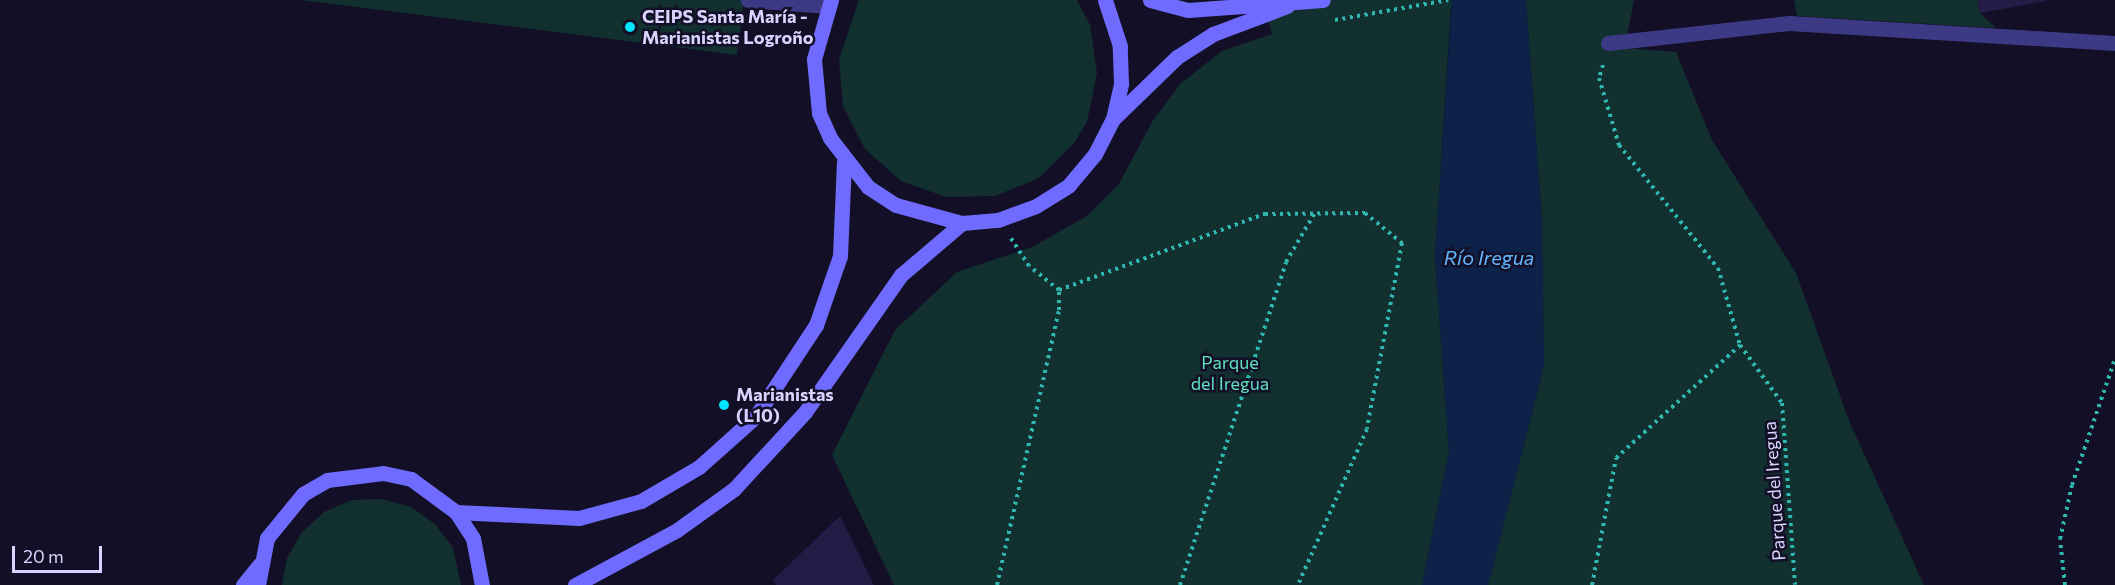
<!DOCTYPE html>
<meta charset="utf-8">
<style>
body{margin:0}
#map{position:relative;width:2115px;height:585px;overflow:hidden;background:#130f26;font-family:Commissioner,sans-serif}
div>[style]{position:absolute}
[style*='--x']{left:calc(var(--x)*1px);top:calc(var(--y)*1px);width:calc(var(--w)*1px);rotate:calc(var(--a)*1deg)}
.green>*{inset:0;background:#12302f}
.water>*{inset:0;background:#0c2248}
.building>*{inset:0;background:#241b47}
.path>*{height:4px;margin-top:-2px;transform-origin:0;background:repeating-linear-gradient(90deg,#2fb8b0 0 3px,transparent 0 7.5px)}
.lane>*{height:15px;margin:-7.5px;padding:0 7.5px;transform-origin:7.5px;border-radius:7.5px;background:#3d3a85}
.street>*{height:15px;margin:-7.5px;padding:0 7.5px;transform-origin:7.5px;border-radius:7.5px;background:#3d3a85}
.secondary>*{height:15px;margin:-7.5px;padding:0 7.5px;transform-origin:7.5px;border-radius:7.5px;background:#6f6bff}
.dots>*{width:16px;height:16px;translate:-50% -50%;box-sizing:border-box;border:3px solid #130f26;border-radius:50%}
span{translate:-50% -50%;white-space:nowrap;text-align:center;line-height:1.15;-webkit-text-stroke:5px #130f26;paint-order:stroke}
.poi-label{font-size:18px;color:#d9d4ff;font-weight:700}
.left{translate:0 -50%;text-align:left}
.park-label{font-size:18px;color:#5fe0c0}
.street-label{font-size:18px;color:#d9d4ff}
.water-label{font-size:20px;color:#62b6ff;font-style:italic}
.scale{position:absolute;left:12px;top:546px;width:90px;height:27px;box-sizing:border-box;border:3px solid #d9d4ff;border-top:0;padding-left:8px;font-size:18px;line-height:21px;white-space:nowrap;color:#d9d4ff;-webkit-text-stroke:4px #130f26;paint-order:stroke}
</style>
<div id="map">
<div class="green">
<i style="clip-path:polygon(301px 0,744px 0,737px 55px)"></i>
<i style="clip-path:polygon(859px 0,1077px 0,1090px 25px,1097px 73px,1087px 122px,1074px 143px,1039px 178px,995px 196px,946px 197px,901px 181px,865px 149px,843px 106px,839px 60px)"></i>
<i style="clip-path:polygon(1263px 0,1482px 0,1451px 7px,1435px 256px,1449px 452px,1422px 585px,894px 585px,832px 455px,895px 330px,957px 272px,1032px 247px,1087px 216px,1119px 184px,1152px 122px,1180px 84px,1222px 51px,1272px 34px)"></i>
<i style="clip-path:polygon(1526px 0,1634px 0,1625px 48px,1676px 52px,1712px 140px,1796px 273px,1850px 423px,1924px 585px,1488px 585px,1544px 366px,1542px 222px)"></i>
<i style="clip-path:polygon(1794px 0,1977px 0,1980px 13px,1996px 28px,1797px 16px)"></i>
<i style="clip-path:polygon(382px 499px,411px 507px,435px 524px,453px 548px,461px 585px,282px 585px,287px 558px,302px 532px,324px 512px,352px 500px)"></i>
</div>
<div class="water">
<i style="clip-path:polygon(1452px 0,1526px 0,1542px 222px,1544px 366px,1488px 585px,1422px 585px,1449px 452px,1435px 256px)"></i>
</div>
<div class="building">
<i style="clip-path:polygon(1977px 0,2046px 0,2046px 1px,1980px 13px)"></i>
<i style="clip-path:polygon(840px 516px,874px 585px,776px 585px,773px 580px)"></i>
</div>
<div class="path">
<i style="--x:1335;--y:20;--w:115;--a:-10"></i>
<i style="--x:1603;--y:65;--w:14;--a:107"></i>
<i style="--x:1599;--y:78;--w:70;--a:73.4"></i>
<i style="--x:1619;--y:145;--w:158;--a:51.2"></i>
<i style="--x:1718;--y:268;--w:80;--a:74.1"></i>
<i style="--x:1740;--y:345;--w:72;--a:54.1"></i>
<i style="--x:1782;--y:403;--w:182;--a:85.9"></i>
<i style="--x:1059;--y:290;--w:220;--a:-20.3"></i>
<i style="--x:1265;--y:214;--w:100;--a:-0.6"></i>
<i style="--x:1365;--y:213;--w:48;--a:39"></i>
<i style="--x:1402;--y:243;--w:189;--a:100.7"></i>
<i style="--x:1367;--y:429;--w:171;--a:113.9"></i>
<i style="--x:997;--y:585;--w:282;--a:-77.3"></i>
<i style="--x:1059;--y:310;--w:20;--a:-90"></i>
<i style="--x:1059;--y:290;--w:38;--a:-141"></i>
<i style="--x:1029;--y:266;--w:33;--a:-123"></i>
<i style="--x:1180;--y:585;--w:340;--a:-71.8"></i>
<i style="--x:1286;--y:262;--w:56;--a:-59.7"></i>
<i style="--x:1592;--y:585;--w:129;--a:-79.3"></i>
<i style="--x:1616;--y:458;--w:168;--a:-42.3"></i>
<i style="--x:2065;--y:585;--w:46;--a:-96.2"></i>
<i style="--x:2060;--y:539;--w:55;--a:-77.5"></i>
<i style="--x:2072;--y:485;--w:133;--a:-71.2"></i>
</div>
<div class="lane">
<i style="--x:1608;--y:43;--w:182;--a:-6.3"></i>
<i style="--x:1789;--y:23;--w:327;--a:3.5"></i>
</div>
<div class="street">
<i style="--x:748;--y:0;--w:79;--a:4.3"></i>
</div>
<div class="secondary">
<i style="--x:831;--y:0;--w:61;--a:106.1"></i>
<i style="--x:814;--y:59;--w:54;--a:84.7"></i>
<i style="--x:819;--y:113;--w:27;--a:66"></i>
<i style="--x:830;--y:138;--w:62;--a:52.2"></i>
<i style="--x:868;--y:187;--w:33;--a:33"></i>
<i style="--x:896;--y:205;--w:68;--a:15.3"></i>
<i style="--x:962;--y:223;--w:36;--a:-5"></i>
<i style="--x:998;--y:220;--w:40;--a:-20.2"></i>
<i style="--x:1036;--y:206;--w:39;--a:-32"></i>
<i style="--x:1069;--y:185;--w:40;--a:-50"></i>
<i style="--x:1095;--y:154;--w:39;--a:-63"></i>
<i style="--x:1113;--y:119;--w:37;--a:-77"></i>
<i style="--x:1121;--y:83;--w:37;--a:-92"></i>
<i style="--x:1120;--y:46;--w:48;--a:-108.1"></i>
<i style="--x:1150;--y:0;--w:39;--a:15"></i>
<i style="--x:1188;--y:10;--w:135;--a:-4.2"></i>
<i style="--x:1114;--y:118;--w:88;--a:-44.1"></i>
<i style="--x:1177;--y:57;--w:43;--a:-32.6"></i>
<i style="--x:1213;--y:34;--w:79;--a:-20.7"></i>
<i style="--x:456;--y:512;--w:123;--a:2.8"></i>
<i style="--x:579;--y:518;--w:64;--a:-15.3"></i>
<i style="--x:641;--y:501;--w:67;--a:-30.4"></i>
<i style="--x:699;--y:467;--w:76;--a:-41.8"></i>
<i style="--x:756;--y:416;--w:109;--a:-56.6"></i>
<i style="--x:816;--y:325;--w:73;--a:-70.8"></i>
<i style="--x:840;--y:256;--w:94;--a:-87.6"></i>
<i style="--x:243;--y:585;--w:26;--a:-51"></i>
<i style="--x:258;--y:585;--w:48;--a:-79.2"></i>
<i style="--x:267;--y:538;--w:57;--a:-50.7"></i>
<i style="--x:303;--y:494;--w:28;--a:-30"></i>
<i style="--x:327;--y:480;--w:56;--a:-7.1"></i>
<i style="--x:383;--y:473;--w:29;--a:12"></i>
<i style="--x:411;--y:479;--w:56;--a:36.3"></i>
<i style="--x:456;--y:512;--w:31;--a:57"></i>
<i style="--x:473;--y:538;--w:48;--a:79.2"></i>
<i style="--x:575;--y:585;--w:116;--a:-28.3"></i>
<i style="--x:677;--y:530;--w:70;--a:-35.7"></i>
<i style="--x:734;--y:489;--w:105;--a:-47.3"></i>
<i style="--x:805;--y:412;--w:167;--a:-55"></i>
<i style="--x:901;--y:275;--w:80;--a:-40.4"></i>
</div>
<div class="dots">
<i style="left:630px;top:27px;background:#00e5ff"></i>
<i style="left:724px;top:405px;background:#00e5ff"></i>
</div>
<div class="poi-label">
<span class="left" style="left:642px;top:27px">CEIPS Santa María -<br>Marianistas Logroño</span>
<span class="left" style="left:736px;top:405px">Marianistas<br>(L10)</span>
</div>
<div class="park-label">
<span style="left:1230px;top:373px">Parque<br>del Iregua</span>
</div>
<div class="street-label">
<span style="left:1774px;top:491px;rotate:-94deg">Parque del Iregua</span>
</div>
<div class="water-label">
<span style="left:1489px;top:257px">Río Iregua</span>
</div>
<div class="scale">20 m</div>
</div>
